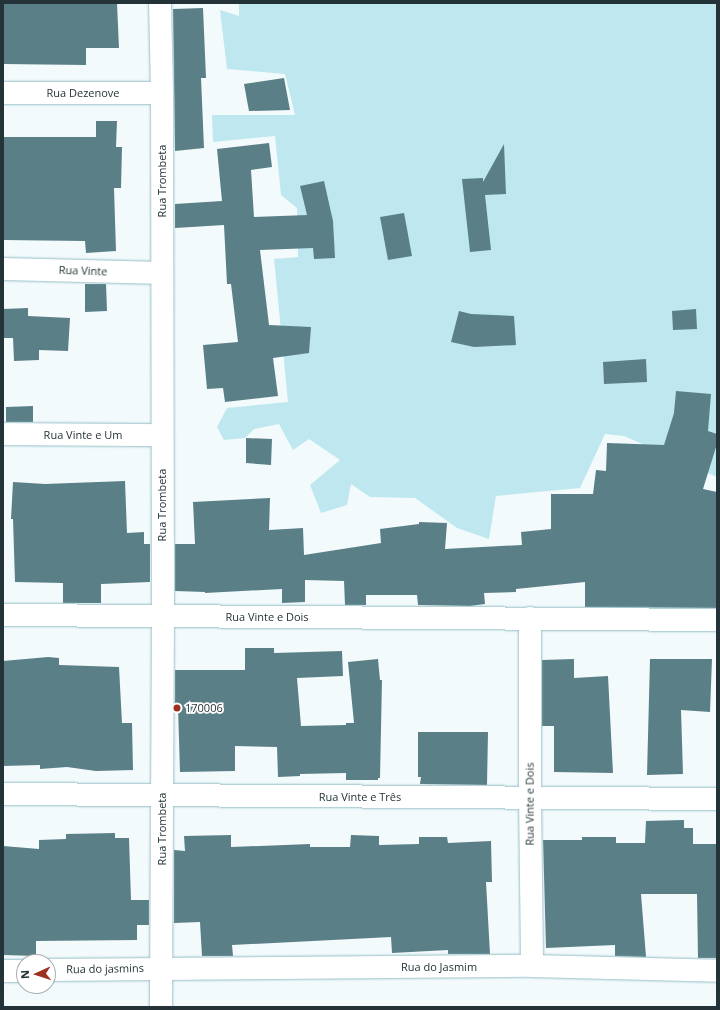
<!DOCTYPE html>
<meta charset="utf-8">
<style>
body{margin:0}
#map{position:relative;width:720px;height:1010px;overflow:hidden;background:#f2fafc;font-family:"Open Sans",sans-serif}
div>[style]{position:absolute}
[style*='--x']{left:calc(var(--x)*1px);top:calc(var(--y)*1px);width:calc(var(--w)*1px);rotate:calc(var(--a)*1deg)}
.green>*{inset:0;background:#bfe7f0}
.building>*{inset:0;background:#5a7f87}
.roads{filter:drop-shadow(0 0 1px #97bec7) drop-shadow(0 0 1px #97bec7)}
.street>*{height:22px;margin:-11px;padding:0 11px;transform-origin:11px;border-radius:11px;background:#fff}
.dots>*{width:11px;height:11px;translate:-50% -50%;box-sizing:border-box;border:2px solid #fff;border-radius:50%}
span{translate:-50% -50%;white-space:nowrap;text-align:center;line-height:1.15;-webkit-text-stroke:3.5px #fff;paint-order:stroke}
.street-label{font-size:11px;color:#233337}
.poi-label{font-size:11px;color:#233337}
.left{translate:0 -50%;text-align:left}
.frame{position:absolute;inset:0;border:4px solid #233337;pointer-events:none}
.north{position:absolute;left:16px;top:954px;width:40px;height:40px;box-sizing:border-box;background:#fff;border:1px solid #a7adaf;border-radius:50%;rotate:267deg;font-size:11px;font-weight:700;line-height:16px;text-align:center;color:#233337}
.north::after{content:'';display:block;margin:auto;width:14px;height:18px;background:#9b311e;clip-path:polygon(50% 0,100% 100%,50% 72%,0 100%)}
</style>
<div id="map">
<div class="green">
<i style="clip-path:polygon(239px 3px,717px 3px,717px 477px,624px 436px,605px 434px,580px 488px,496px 496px,489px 539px,457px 528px,415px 498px,370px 497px,351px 484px,347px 505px,321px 513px,310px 485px,340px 460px,309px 439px,293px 450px,279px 424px,254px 429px,245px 438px,224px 440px,217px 427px,227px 408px,288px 402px,274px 259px,298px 257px,297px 208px,281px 195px,275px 136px,213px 142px,212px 115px,295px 115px,285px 74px,227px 69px,220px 10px,239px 16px)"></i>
</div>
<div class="building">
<i style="clip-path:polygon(3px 3px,117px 3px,119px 48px,86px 48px,86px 65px,3px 64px)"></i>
<i style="clip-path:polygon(203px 8px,206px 78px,201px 78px,204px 148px,175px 151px,173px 9px)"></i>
<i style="clip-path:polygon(284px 78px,290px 110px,249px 111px,244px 84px)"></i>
<i style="clip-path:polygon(96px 121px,117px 121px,116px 147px,122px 147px,121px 188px,114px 188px,116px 251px,86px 253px,85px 241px,3px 240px,3px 137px,96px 137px)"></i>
<i style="clip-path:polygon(269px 143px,272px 167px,251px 170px,254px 217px,307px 215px,300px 186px,324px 181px,333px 221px,335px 258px,314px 259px,313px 248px,260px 250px,269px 325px,311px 327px,309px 353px,273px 358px,278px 396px,225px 402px,223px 388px,207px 389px,203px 345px,238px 342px,231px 284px,227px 284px,224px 225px,175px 228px,175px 204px,222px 201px,217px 149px)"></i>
<i style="clip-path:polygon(504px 144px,506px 194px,485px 195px,491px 250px,470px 252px,462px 179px,483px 178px,483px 182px)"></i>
<i style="clip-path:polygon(404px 213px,412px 256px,388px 260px,380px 217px)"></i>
<i style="clip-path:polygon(85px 284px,106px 284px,107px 311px,85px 312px)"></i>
<i style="clip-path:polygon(28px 308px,28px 316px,70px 318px,68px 351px,39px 350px,39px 360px,14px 361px,13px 338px,3px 338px,3px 309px)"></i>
<i style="clip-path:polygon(696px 309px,697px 329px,673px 330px,672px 311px)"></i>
<i style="clip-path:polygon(459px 311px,471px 314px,514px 316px,516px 345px,474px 347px,451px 342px)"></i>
<i style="clip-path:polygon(646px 359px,647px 382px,604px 384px,603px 362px)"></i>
<i style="clip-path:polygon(676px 391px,711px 394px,708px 431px,717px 434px,717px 444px,703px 489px,717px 492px,717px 608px,585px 607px,585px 582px,516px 589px,516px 592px,484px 593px,485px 604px,470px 606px,418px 605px,417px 595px,366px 595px,366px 605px,345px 605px,344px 581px,305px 580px,305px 602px,282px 603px,282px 589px,205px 593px,205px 592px,175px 591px,175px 544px,195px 544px,193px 502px,270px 498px,269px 530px,303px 528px,304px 555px,381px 543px,380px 529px,419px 524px,419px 522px,447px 523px,445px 549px,522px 545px,521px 532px,551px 529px,551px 494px,593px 494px,596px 470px,606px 471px,607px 443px,664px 445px,674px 413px)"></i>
<i style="clip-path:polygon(33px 406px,33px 422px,6px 422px,6px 407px)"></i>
<i style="clip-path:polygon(246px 438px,272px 439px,271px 465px,246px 463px)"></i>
<i style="clip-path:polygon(125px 481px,127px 533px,144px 532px,144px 544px,150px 544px,150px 582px,101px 584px,101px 603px,63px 603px,63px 583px,15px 582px,13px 519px,11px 519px,13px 482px,45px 484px)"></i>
<i style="clip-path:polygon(245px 648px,274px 648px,274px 653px,342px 651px,343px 676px,297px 678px,301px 726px,346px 725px,346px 723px,354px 723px,348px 662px,378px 659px,380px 680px,382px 680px,380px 778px,378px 778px,378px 780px,346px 780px,346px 773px,300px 774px,300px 776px,278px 777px,277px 747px,235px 746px,235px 771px,180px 772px,178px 707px,175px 707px,175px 670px,245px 670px)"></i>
<i style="clip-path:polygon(48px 657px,59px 658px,59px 665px,119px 667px,122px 723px,132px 723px,133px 770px,96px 771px,67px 767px,40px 769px,40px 765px,3px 766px,3px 661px)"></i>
<i style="clip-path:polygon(574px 659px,574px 678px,608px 676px,613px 773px,554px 772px,554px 726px,542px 726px,542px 660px)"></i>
<i style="clip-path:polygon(650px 659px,712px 659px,710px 712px,681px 710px,683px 774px,647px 775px)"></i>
<i style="clip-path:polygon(418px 732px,488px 732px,487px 785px,420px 784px,421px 777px,418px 777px)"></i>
<i style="clip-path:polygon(684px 820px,684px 828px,693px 828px,693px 844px,717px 844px,717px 958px,698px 958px,697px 894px,641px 894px,646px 957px,615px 956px,615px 945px,546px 948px,543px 840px,582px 840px,582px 837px,616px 837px,616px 843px,645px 843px,646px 821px)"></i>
<i style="clip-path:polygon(115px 833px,115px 838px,129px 838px,131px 900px,149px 900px,149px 925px,137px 925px,137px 940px,36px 941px,36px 956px,3px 955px,3px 846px,39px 849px,39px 840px,66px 839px,66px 834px)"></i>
<i style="clip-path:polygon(231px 835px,231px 847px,310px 844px,310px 847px,350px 847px,351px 835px,379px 836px,379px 845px,419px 844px,419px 837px,447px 837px,448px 843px,491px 841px,492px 882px,486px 882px,490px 954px,448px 954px,448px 950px,392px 953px,391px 937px,232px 945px,233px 956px,202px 956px,200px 922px,174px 923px,174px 850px,185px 851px,184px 836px)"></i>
</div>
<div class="roads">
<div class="street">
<i style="--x:160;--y:3;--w:90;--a:88.7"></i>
<i style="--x:162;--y:93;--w:523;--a:89.89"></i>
<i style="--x:163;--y:616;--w:391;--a:90.3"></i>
<i style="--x:3;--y:93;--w:159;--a:0"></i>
<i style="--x:3;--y:269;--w:159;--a:1.4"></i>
<i style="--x:3;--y:434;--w:159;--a:0.4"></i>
<i style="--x:3;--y:615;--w:714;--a:0.4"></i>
<i style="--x:530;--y:618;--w:179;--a:90"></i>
<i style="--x:530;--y:797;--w:169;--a:89.3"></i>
<i style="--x:3;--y:794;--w:714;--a:0.4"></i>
<i style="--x:48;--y:970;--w:484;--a:-0.5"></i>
<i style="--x:532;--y:966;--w:185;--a:1.5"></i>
<i style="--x:3;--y:971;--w:21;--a:0"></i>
</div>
</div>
<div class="dots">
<i style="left:177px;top:708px;background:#9b311e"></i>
</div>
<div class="street-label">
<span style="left:83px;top:93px">Rua Dezenove</span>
<span style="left:162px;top:181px;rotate:-90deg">Rua Trombeta</span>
<span style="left:83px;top:271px;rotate:2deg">Rua Vinte</span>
<span style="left:83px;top:435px">Rua Vinte e Um</span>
<span style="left:162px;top:505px;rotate:-90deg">Rua Trombeta</span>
<span style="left:267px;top:617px">Rua Vinte e Dois</span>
<span style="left:360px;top:797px">Rua Vinte e Três</span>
<span style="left:530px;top:804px;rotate:-90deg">Rua Vinte e Dois</span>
<span style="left:162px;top:829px;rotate:-90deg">Rua Trombeta</span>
<span style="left:439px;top:967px">Rua do Jasmim</span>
<span style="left:105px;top:969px;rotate:-1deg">Rua do jasmins</span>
</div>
<div class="poi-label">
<span class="left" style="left:185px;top:708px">170006</span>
</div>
<div class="frame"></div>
<div class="north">N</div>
</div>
